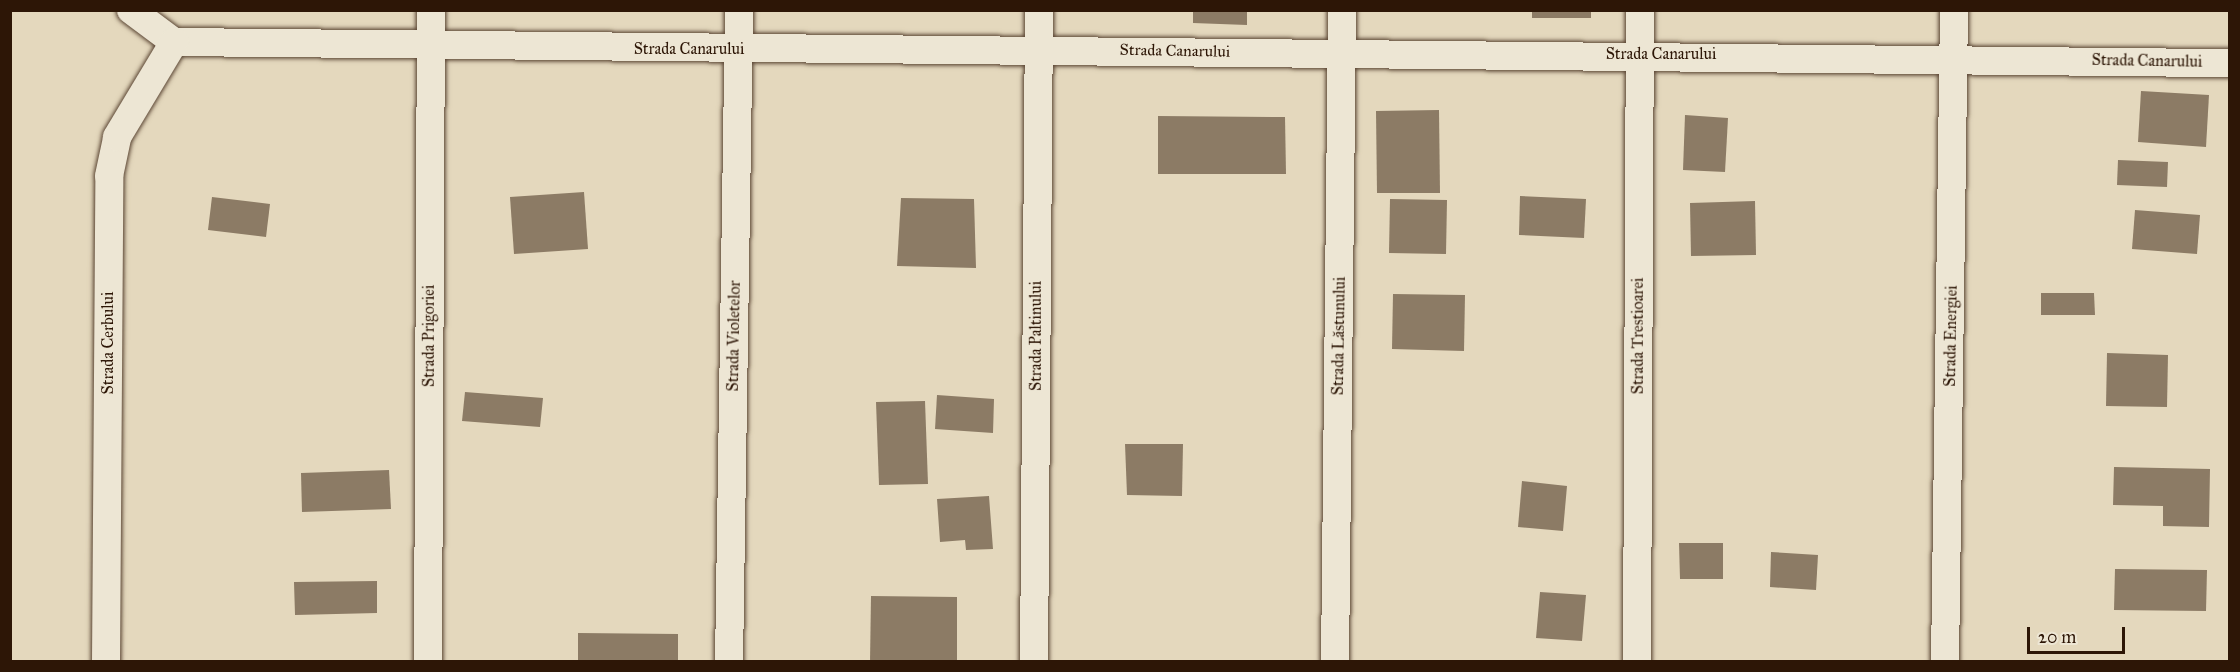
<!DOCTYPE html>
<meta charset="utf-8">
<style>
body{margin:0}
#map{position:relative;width:2240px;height:672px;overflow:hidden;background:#e4d8bd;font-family:"IM FELL Great Primer",serif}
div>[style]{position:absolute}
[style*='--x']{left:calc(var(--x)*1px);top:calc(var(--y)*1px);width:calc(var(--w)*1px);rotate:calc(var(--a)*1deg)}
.building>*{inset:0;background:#8c7b65}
.roads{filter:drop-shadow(0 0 2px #5b4634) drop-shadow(0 0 2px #5b4634)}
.minor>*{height:28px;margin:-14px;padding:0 14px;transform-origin:14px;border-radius:14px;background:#ede6d4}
span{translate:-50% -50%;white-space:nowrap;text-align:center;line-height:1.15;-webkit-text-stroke:4.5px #ede6d4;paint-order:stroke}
.street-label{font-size:16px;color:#2d1606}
.frame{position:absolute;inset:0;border:12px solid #2d1606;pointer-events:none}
.scale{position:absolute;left:2027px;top:627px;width:98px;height:27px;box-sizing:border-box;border:3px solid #2d1606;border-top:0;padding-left:8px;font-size:18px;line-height:21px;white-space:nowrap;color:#2d1606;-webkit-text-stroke:4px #ede6d4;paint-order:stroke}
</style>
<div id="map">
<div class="building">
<i style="clip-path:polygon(1193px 10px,1247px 10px,1247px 25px,1193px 23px)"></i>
<i style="clip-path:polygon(1532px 10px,1591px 10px,1591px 18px,1532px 18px)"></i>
<i style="clip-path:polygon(2141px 91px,2209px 95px,2206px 147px,2138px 142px)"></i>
<i style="clip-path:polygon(1439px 110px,1440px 193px,1377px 193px,1376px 111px)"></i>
<i style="clip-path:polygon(1685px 115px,1728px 118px,1725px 172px,1683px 170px)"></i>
<i style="clip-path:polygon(1158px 116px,1285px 117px,1286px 174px,1158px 174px)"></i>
<i style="clip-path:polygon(2118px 160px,2168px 162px,2167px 187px,2117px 185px)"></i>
<i style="clip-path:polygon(584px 192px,588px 249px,514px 254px,510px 197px)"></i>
<i style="clip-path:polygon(1520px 196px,1586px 199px,1584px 238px,1519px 235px)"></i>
<i style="clip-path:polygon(212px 197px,270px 204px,266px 237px,208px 230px)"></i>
<i style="clip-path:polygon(901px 198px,974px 199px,976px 268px,897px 266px)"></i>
<i style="clip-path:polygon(1390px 199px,1447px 200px,1446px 254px,1389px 253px)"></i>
<i style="clip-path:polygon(1755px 201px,1756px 255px,1691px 256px,1690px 203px)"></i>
<i style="clip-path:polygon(2135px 210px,2200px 215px,2197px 254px,2132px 249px)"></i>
<i style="clip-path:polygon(2041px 293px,2094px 293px,2095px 315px,2041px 315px)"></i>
<i style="clip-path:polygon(1393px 294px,1465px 295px,1464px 351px,1392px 349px)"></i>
<i style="clip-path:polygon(2107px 353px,2168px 355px,2167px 407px,2106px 406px)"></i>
<i style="clip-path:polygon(465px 392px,543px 398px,540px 427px,462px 421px)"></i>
<i style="clip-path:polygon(937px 395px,994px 399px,993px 433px,935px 429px)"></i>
<i style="clip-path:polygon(925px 401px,928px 484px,879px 485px,876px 402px)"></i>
<i style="clip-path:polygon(1125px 444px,1183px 444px,1182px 496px,1127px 495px)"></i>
<i style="clip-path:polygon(2114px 467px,2210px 469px,2209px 527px,2163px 526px,2163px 506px,2113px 505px)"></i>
<i style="clip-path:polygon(389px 470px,391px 509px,302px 512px,301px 473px)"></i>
<i style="clip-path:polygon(1522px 481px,1567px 486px,1563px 531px,1518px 527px)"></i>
<i style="clip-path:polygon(989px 496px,993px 549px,966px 550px,965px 540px,940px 542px,937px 499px)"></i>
<i style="clip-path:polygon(1679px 543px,1723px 543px,1723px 579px,1680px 579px)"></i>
<i style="clip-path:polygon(1771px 552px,1818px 555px,1816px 590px,1770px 587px)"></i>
<i style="clip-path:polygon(2115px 569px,2207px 570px,2206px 611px,2114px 610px)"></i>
<i style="clip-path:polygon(377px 581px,377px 613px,295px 615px,294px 582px)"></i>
<i style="clip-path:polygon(1540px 592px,1586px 595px,1582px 641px,1536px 638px)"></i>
<i style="clip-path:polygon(871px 596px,957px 597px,957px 662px,870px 662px)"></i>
<i style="clip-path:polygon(578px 633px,678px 634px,678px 662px,578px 662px)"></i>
</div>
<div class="roads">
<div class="minor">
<i style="--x:131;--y:10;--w:54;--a:36.7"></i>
<i style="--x:174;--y:42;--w:2056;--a:0.59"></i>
<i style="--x:106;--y:662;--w:486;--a:-89.6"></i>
<i style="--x:109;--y:176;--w:40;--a:-78"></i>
<i style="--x:117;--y:137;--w:111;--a:-59"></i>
<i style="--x:428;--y:662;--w:652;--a:-89.74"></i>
<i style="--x:729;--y:662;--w:652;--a:-89.12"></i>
<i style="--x:1034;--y:662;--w:652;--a:-89.56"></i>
<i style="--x:1335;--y:662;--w:652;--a:-89.38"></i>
<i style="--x:1637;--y:662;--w:652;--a:-89.74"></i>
<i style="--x:1945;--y:662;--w:652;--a:-89.21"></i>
</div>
</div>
<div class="street-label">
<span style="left:689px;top:49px">Strada Canarului</span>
<span style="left:1175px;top:51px;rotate:1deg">Strada Canarului</span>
<span style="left:1661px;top:54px">Strada Canarului</span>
<span style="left:2147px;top:61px;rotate:1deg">Strada Canarului</span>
<span style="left:429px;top:336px;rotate:-90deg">Strada Prigoriei</span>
<span style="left:734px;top:336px;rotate:-89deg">Strada Violetelor</span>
<span style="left:1036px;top:336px;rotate:-90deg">Strada Paltinului</span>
<span style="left:1339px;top:336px;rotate:-89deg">Strada Lăstunului</span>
<span style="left:1638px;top:336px;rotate:-90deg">Strada Trestioarei</span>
<span style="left:1951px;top:336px;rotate:-89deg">Strada Energiei</span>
<span style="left:108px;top:343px;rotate:-90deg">Strada Cerbului</span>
</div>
<div class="frame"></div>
<div class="scale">20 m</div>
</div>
